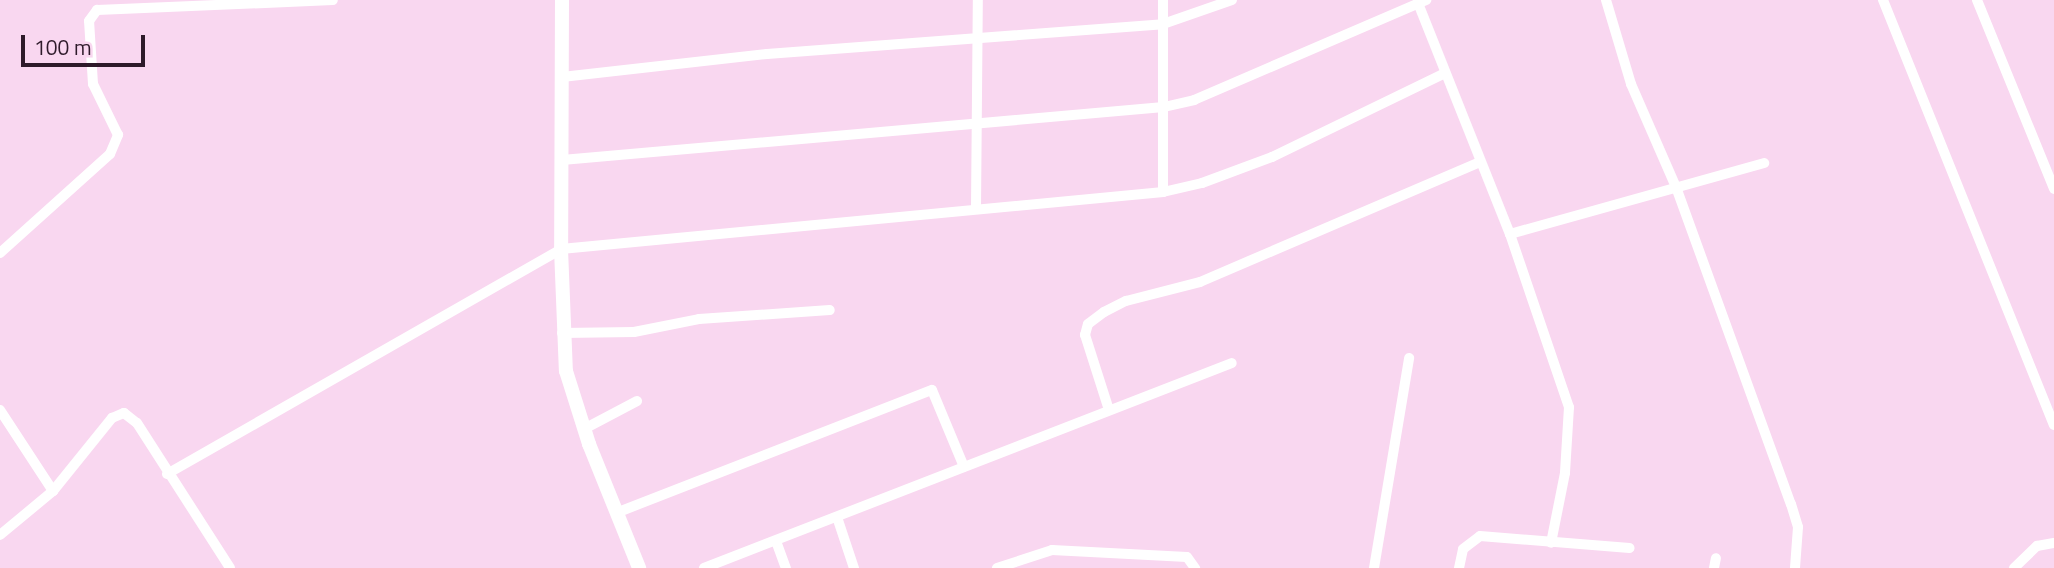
<!DOCTYPE html>
<style>
body{margin:0}
#map{position:relative;width:2054px;height:568px;overflow:hidden;background:#f9d7f0;font-family:"Titillium Web",sans-serif}
div>[style]{position:absolute}
[style*='--x']{left:calc(var(--x)*1px);top:calc(var(--y)*1px);width:calc(var(--w)*1px);rotate:calc(var(--a)*1deg)}
.street>*{height:10px;margin:-5px;padding:0 5px;transform-origin:5px;border-radius:5px;background:#fff}
.secondary>*{height:14px;margin:-7px;padding:0 7px;transform-origin:7px;border-radius:7px;background:#fff}
span{translate:-50% -50%;white-space:nowrap;text-align:center;line-height:1.15;-webkit-text-stroke:5px #f9d7f0;paint-order:stroke}
.scale{position:absolute;left:21px;top:35px;width:124px;height:32px;box-sizing:border-box;border:4px solid #2e1a2a;border-top:0;padding-left:9px;font-size:21px;line-height:24px;white-space:nowrap;color:#2e1a2a;-webkit-text-stroke:5px #f9d7f0;paint-order:stroke}
</style>
<div id="map">
<div class="street">
<i style="--x:1606;--y:0;--w:88;--a:73.4"></i>
<i style="--x:1631;--y:84;--w:112;--a:66.4"></i>
<i style="--x:1676;--y:187;--w:337;--a:70.1"></i>
<i style="--x:1791;--y:504;--w:24;--a:73"></i>
<i style="--x:1798;--y:527;--w:41;--a:94.2"></i>
<i style="--x:1883;--y:0;--w:458;--a:68.1"></i>
<i style="--x:1977;--y:0;--w:204;--a:67.8"></i>
<i style="--x:1418;--y:3;--w:249;--a:68.3"></i>
<i style="--x:1510;--y:234;--w:183;--a:71.2"></i>
<i style="--x:1569;--y:407;--w:66;--a:93.5"></i>
<i style="--x:1565;--y:473;--w:71;--a:101.3"></i>
<i style="--x:562;--y:77;--w:206;--a:-6.4"></i>
<i style="--x:767;--y:54;--w:397;--a:-4.3"></i>
<i style="--x:1163;--y:24;--w:73;--a:-19.2"></i>
<i style="--x:562;--y:160;--w:604;--a:-5.03"></i>
<i style="--x:1164;--y:107;--w:31;--a:-13"></i>
<i style="--x:1194;--y:100;--w:253;--a:-23.3"></i>
<i style="--x:1163;--y:192;--w:192;--a:-90"></i>
<i style="--x:976;--y:209;--w:209;--a:-89.5"></i>
<i style="--x:1510;--y:234;--w:264;--a:-15.6"></i>
<i style="--x:0;--y:253;--w:148;--a:-42"></i>
<i style="--x:110;--y:154;--w:21;--a:-67"></i>
<i style="--x:118;--y:135;--w:57;--a:-116.1"></i>
<i style="--x:93;--y:84;--w:63;--a:-93.6"></i>
<i style="--x:89;--y:21;--w:14;--a:-54"></i>
<i style="--x:97;--y:10;--w:236;--a:-2.4"></i>
<i style="--x:562;--y:333;--w:72;--a:-0.8"></i>
<i style="--x:634;--y:332;--w:66;--a:-11.3"></i>
<i style="--x:699;--y:319;--w:131;--a:-3.9"></i>
<i style="--x:0;--y:410;--w:97;--a:56.8"></i>
<i style="--x:1109;--y:410;--w:79;--a:-107.7"></i>
<i style="--x:1085;--y:335;--w:11;--a:-75"></i>
<i style="--x:1088;--y:324;--w:20;--a:-37"></i>
<i style="--x:1104;--y:312;--w:25;--a:-27"></i>
<i style="--x:1126;--y:301;--w:76;--a:-14.4"></i>
<i style="--x:1200;--y:282;--w:305;--a:-23.2"></i>
<i style="--x:584;--y:429;--w:60;--a:-27.8"></i>
<i style="--x:167;--y:474;--w:454;--a:-29.7"></i>
<i style="--x:561;--y:249;--w:605;--a:-5.41"></i>
<i style="--x:1163;--y:192;--w:40;--a:-13"></i>
<i style="--x:1202;--y:183;--w:75;--a:-20.4"></i>
<i style="--x:1272;--y:157;--w:192;--a:-25.9"></i>
<i style="--x:616;--y:513;--w:339;--a:-21.3"></i>
<i style="--x:932;--y:390;--w:83;--a:67.4"></i>
<i style="--x:837;--y:517;--w:54;--a:71.6"></i>
<i style="--x:0;--y:535;--w:69;--a:-39.7"></i>
<i style="--x:53;--y:491;--w:94;--a:-51.1"></i>
<i style="--x:112;--y:418;--w:13;--a:-23"></i>
<i style="--x:124;--y:413;--w:16;--a:38"></i>
<i style="--x:137;--y:423;--w:172;--a:57.3"></i>
<i style="--x:776;--y:541;--w:29;--a:70"></i>
<i style="--x:704;--y:568;--w:566;--a:-21.22"></i>
<i style="--x:997;--y:568;--w:58;--a:-18.1"></i>
<i style="--x:1052;--y:550;--w:135;--a:3"></i>
<i style="--x:1187;--y:557;--w:14;--a:54"></i>
<i style="--x:1374;--y:568;--w:213;--a:-80.5"></i>
<i style="--x:1459;--y:568;--w:19;--a:-78"></i>
<i style="--x:1463;--y:549;--w:21;--a:-37"></i>
<i style="--x:1480;--y:536;--w:150;--a:4.6"></i>
<i style="--x:1714;--y:568;--w:10;--a:-79"></i>
<i style="--x:2014;--y:568;--w:32;--a:-44"></i>
<i style="--x:2037;--y:546;--w:17;--a:-10"></i>
</div>
<div class="secondary">
<i style="--x:562;--y:0;--w:249;--a:90.2"></i>
<i style="--x:561;--y:249;--w:122;--a:87.7"></i>
<i style="--x:566;--y:371;--w:77;--a:72.5"></i>
<i style="--x:589;--y:444;--w:134;--a:68"></i>
</div>
<div class="scale">100 m</div>
</div>
